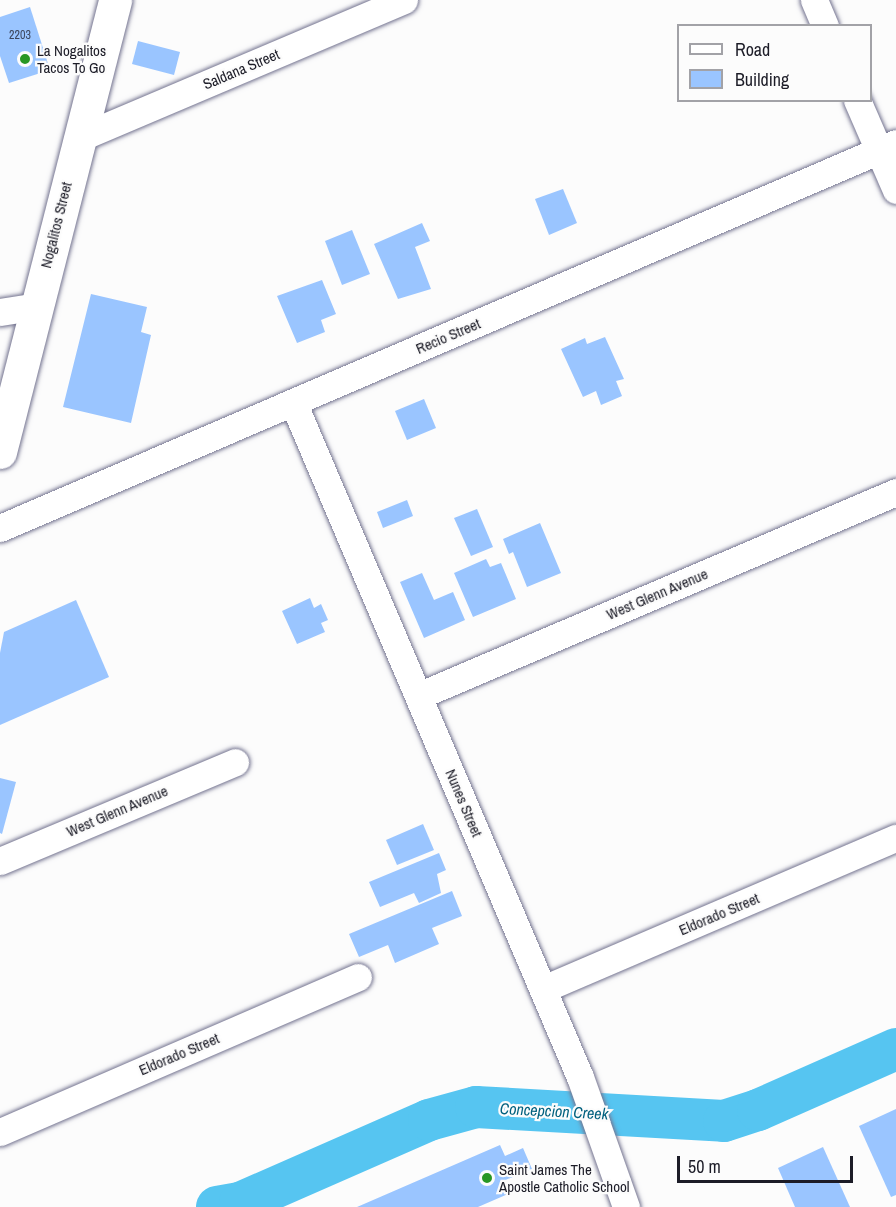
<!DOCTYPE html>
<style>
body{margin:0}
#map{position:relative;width:896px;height:1207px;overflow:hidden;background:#fcfcfc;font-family:"Archivo Narrow",sans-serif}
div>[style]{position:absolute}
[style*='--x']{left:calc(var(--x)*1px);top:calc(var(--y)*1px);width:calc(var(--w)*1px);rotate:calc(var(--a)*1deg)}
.river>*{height:42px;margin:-21px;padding:0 21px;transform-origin:21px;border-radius:21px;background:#56c5f1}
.building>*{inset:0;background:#9ac5ff}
.roads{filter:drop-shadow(0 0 2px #747490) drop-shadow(0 0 2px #747490)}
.street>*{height:27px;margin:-13.5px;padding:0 13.5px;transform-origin:13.5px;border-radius:13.5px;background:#fff}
.primary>*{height:33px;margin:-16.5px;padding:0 16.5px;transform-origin:16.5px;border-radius:16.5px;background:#fff}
.dots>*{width:16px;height:16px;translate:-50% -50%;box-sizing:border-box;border:3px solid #fcfcfc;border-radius:50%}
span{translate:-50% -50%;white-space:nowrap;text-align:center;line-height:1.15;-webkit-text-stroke:4.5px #fcfcfc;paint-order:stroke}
.number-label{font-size:12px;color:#3c465d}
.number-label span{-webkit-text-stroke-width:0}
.poi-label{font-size:15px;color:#1c1c27}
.left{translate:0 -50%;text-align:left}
.street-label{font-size:15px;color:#1c1c27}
.water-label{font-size:16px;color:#00607e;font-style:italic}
.legend{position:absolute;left:677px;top:24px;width:195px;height:78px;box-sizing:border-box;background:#fcfcfc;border:2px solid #a2a2a7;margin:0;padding:8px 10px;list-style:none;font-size:18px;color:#1c1c27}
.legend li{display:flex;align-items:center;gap:12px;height:30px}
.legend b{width:30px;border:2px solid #a2a2a7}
.scale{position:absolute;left:677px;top:1156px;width:176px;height:27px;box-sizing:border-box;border:3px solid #1c1c27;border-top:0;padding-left:8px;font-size:18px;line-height:21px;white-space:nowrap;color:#1c1c27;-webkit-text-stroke:4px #fcfcfc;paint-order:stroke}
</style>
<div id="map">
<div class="river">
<i style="--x:217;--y:1207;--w:23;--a:-10"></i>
<i style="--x:240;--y:1203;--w:206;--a:-23.7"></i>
<i style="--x:429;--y:1120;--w:49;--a:-15.5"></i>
<i style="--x:476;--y:1107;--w:248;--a:3.2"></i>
<i style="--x:724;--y:1121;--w:36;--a:-18"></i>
<i style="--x:758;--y:1110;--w:151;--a:-23.8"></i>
</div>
<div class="building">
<i style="clip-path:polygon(30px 7px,50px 70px,9px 83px,0 56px,0 17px)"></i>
<i style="clip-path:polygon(138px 41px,180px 52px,174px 75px,132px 64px)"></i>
<i style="clip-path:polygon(563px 189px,577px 223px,549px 235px,535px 199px)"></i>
<i style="clip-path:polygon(422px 223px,430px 241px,415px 247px,431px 289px,398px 299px,374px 244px)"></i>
<i style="clip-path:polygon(352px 230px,370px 274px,342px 285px,325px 241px)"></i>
<i style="clip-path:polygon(322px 280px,336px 314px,321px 320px,325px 332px,297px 343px,277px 296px)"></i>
<i style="clip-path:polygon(91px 294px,147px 307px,141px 332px,151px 335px,131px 423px,63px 407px)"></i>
<i style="clip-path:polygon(605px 337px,624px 379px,616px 381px,622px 396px,601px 405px,596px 391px,583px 397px,561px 349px,585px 338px,587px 344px)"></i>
<i style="clip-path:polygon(424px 399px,436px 428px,407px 440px,395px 411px)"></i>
<i style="clip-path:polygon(407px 500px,413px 516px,383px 528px,377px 512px)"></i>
<i style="clip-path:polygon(477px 509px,493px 547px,471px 556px,454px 518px)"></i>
<i style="clip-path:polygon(540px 523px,561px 573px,527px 587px,513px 552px,509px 554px,503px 539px)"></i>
<i style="clip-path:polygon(486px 559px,490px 567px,501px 563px,516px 599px,473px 617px,454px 573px)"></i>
<i style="clip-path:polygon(422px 573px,434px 600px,453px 592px,465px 620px,424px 638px,400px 582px)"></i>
<i style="clip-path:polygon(310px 598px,314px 608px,321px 604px,328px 620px,321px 623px,325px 632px,297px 644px,282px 611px)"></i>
<i style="clip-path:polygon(76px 600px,109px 677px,0 725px,0 653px,4px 632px)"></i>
<i style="clip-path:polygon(0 778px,16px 782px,2px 834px,0 833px)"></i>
<i style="clip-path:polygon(423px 824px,434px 850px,397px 865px,386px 840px)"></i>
<i style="clip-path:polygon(439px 853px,446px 870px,437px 874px,441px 893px,419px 903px,414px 893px,380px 907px,369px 882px)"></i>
<i style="clip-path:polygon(452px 891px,462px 916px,432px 928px,439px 944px,395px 963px,388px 945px,359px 957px,349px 934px)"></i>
<i style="clip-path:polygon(896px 1109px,896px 1195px,891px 1197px,859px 1126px)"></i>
<i style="clip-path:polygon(500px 1145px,505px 1156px,523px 1148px,532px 1169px,503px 1181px,508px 1194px,478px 1207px,357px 1207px)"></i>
<i style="clip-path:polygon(823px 1147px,850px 1207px,795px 1207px,778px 1168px)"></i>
</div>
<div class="roads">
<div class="street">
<i style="--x:814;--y:0;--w:28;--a:67"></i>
<i style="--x:857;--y:100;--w:98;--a:66.6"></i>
<i style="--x:79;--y:138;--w:353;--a:-23"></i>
<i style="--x:0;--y:312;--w:36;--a:-9"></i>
<i style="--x:293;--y:402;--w:733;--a:66.97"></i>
<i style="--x:580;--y:1077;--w:138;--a:70.5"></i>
<i style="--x:0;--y:528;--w:975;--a:-23.25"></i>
<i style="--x:418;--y:696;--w:520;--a:-23.11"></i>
<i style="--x:0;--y:861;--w:255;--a:-22.8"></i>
<i style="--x:543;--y:989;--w:384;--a:-23.2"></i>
<i style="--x:0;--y:1132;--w:390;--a:-23.4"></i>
</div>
<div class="primary">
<i style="--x:0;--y:452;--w:466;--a:-75.7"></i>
</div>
</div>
<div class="dots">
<i style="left:25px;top:59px;background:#289724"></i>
<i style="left:487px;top:1178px;background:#289724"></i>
</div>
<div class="number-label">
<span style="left:20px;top:36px">2203</span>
</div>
<div class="poi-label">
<span class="left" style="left:37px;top:59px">La Nogalitos<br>Tacos To Go</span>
<span class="left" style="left:499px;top:1178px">Saint James The<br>Apostle Catholic School</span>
</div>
<div class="street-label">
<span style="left:241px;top:69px;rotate:-23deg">Saldana Street</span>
<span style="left:56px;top:225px;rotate:-76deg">Nogalitos Street</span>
<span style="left:448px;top:336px;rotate:-23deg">Recio Street</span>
<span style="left:657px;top:594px;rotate:-23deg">West Glenn Avenue</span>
<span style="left:464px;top:803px;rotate:67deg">Nunes Street</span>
<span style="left:117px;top:811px;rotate:-23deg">West Glenn Avenue</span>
<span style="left:719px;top:914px;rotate:-23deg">Eldorado Street</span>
<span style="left:179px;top:1054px;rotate:-23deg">Eldorado Street</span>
</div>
<div class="water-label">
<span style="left:554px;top:1111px;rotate:3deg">Concepcion Creek</span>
</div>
<ul class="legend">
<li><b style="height:8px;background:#fff"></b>Road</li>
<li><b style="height:16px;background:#9ac5ff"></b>Building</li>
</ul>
<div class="scale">50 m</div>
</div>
